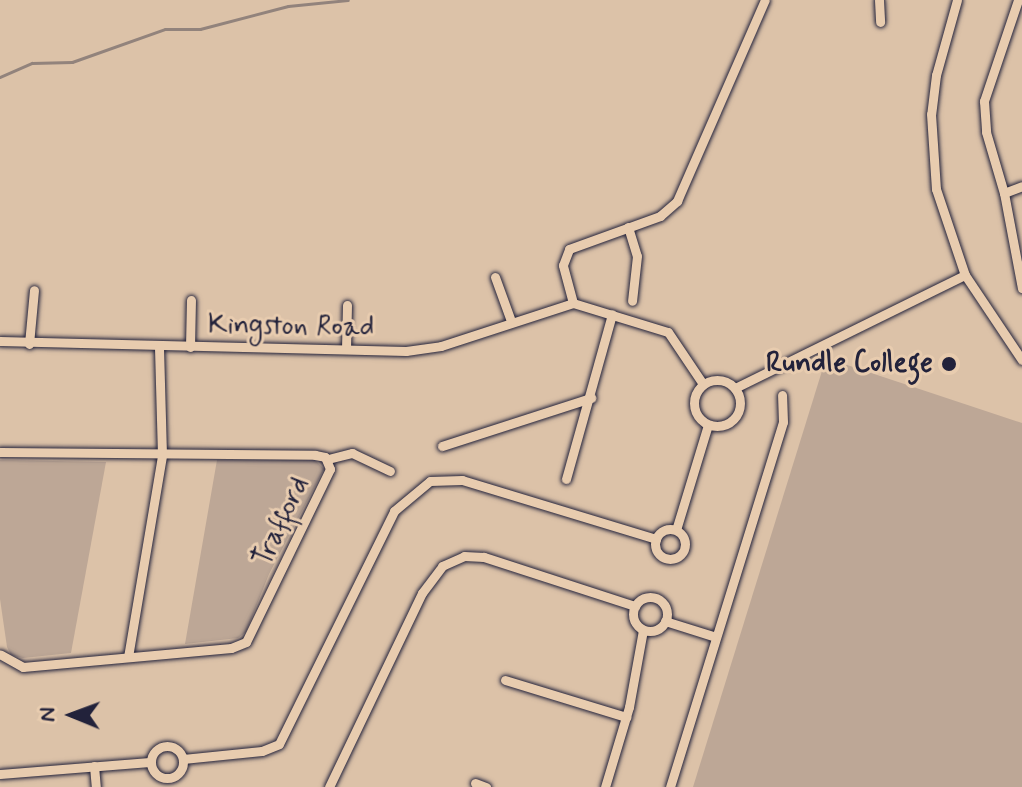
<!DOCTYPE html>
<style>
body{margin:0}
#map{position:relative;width:1022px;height:787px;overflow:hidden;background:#dcc2a8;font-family:Mynerve,sans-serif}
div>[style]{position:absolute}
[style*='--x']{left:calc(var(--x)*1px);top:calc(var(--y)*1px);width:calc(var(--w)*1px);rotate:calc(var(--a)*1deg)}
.green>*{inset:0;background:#bda796}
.stream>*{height:3px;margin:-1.5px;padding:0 1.5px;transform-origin:1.5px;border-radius:1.5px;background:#92837c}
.roads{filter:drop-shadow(0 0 2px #22223b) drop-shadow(0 0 2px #22223b)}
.minor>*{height:9px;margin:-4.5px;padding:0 4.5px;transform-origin:4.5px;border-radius:4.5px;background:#e8ccaf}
.minor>.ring{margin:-4.5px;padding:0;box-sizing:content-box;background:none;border:9px solid #e8ccaf;border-radius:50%}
.dots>*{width:22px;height:22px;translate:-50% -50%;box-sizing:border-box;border:4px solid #e8ccaf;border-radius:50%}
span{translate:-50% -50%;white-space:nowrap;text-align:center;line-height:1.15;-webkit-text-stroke:6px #e8ccaf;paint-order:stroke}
.street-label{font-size:28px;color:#22223b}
.poi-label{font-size:28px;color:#22223b;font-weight:700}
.right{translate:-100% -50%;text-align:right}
.north{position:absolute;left:32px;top:675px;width:80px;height:80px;-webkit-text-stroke:6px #e8ccaf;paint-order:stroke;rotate:271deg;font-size:22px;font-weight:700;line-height:32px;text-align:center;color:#22223b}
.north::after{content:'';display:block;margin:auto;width:28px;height:36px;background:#22223b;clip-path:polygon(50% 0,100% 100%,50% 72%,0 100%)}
</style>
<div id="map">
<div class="green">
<i style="clip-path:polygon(826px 358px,1022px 423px,1022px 787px,693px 787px)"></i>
<i style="clip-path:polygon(0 460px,106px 462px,71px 653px,23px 658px,11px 655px,7px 647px,0 599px)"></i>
<i style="clip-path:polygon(217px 460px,315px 460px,324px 469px,269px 574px,246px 632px,238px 638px,185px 644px)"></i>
</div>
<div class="stream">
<i style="--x:0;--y:77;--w:35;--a:-24"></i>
<i style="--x:32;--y:63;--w:40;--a:-1.4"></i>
<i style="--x:72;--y:62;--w:99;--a:-19.5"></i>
<i style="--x:165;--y:29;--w:35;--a:0"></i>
<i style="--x:200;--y:29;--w:91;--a:-14.6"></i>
<i style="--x:288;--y:6;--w:60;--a:-5.7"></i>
</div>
<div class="roads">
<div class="minor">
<i style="--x:879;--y:0;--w:22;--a:87"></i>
<i style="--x:957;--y:0;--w:78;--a:105.6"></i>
<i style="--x:936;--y:75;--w:39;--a:97"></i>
<i style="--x:931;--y:114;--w:75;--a:86.2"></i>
<i style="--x:936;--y:189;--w:91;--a:71.4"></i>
<i style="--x:965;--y:275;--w:102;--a:56.2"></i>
<i style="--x:1018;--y:0;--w:107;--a:108.6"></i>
<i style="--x:984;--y:101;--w:31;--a:86"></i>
<i style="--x:986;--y:132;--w:64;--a:73.6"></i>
<i style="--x:1004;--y:193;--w:97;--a:79.3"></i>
<i style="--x:1004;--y:193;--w:19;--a:-21"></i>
<i style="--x:628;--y:227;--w:30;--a:73"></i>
<i style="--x:637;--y:256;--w:45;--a:96.3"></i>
<i style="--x:495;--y:277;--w:47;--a:70"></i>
<i style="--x:573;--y:303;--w:39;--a:-105"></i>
<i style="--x:563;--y:265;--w:17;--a:-69"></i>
<i style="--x:569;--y:249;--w:97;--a:-19.9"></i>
<i style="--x:660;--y:216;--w:23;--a:-41"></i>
<i style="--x:677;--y:201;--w:219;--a:-66.4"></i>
<i style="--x:0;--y:341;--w:406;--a:1.4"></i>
<i style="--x:406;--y:351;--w:35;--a:-8"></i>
<i style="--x:441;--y:346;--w:139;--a:-18"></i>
<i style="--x:573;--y:303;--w:99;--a:17"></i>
<i style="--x:668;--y:332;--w:63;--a:56.1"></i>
<i style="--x:29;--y:344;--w:54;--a:-84.7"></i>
<i style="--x:190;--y:347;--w:47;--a:-88.8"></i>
<i style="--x:346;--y:349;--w:44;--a:-88.7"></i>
<i class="ring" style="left:694px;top:380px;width:37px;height:37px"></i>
<i style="--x:735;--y:388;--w:256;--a:-26.2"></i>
<i style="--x:442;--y:446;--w:157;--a:-17.9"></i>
<i style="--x:0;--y:452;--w:315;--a:0.5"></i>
<i style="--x:315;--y:455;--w:10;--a:11"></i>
<i style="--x:325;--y:457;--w:13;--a:67"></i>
<i style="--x:330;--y:469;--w:192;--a:115.9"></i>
<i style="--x:246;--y:642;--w:16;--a:158"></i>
<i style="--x:231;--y:648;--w:209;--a:174.8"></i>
<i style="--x:23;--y:667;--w:26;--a:-151"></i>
<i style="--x:328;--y:459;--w:25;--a:-14"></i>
<i style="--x:352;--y:453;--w:42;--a:25.3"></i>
<i style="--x:566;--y:479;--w:171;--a:-74.4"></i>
<i class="ring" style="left:655px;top:529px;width:21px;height:21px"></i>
<i style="--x:676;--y:530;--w:110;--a:-73.1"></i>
<i class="ring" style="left:633px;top:597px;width:25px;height:25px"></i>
<i style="--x:665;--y:621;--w:53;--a:17.4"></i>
<i style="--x:128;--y:657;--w:205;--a:-80.4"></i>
<i style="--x:162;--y:455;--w:107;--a:-91.6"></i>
<i style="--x:505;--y:680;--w:127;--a:17"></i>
<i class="ring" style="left:151px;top:746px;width:23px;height:23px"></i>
<i style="--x:183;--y:759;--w:79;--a:-5.8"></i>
<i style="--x:262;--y:751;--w:18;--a:-22"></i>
<i style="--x:279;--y:744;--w:260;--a:-63.7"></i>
<i style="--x:394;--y:511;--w:47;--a:-39.8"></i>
<i style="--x:430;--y:481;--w:32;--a:-2"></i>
<i style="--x:462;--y:480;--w:203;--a:16.9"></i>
<i style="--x:94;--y:766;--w:21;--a:85"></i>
<i style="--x:0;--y:774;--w:150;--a:-4.6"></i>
<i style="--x:475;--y:783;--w:12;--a:20"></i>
<i style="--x:329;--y:787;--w:215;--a:-64.4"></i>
<i style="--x:422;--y:593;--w:34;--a:-53"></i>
<i style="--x:442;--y:566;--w:24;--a:-24"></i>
<i style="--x:464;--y:556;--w:20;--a:3"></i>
<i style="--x:484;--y:557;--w:159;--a:18"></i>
<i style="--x:605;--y:787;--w:84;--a:-73.3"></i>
<i style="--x:629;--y:707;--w:78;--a:-79.7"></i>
<i style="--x:670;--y:787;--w:382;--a:-72.8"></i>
<i style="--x:783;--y:422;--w:27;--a:-92"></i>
</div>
</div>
<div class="dots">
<i style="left:949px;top:364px;background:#22223b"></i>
</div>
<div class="street-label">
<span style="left:291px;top:327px;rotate:1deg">Kingston Road</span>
<span style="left:282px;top:522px;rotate:-65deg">Trafford</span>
</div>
<div class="poi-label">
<span class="right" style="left:933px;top:364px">Rundle College</span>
</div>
<div class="north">N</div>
</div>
